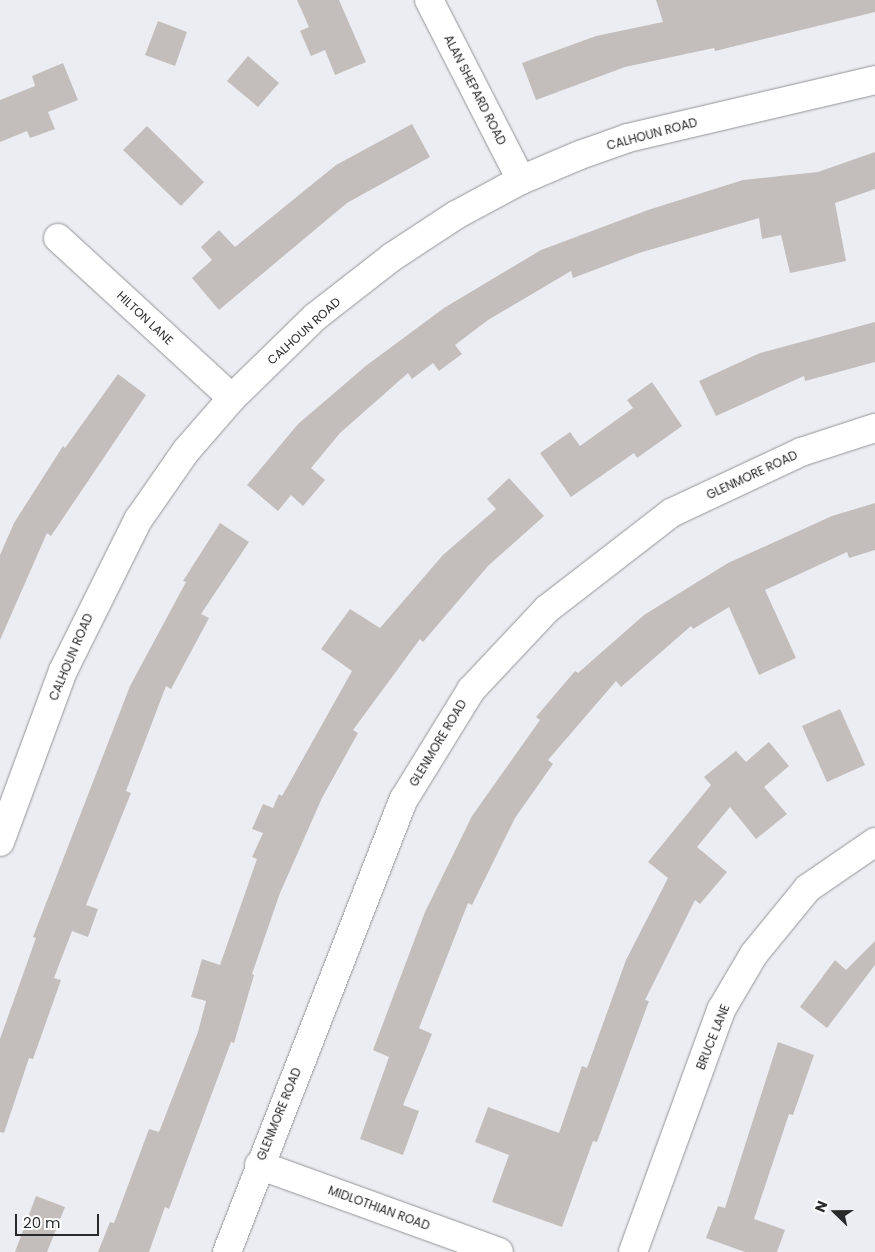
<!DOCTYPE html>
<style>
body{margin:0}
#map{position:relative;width:875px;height:1252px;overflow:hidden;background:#ecedf2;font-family:Poppins,sans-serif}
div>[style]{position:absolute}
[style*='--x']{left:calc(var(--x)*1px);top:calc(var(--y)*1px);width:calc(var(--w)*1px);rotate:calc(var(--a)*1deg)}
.building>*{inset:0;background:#c3bebc}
.roads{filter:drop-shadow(0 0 1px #939498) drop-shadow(0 0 1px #939498)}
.street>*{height:28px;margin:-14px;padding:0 14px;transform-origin:14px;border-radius:14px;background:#fff}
span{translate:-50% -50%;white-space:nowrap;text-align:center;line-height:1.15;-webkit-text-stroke:4.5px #fff;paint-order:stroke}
.street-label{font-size:12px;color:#2a2a2c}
.north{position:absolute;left:810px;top:1187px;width:50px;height:50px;-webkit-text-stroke:4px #fff;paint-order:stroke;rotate:292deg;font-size:14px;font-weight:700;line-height:20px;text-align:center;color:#2a2a2c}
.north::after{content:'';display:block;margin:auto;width:18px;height:22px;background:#2a2a2c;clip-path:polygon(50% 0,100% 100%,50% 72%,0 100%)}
.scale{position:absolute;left:15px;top:1214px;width:84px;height:22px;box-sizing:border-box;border:2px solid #2a2a2c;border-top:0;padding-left:6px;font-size:15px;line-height:18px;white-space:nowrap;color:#2a2a2c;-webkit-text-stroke:4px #fff;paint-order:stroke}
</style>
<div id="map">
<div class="building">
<i style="clip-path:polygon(297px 0,339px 0,366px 62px,335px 75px,325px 50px,311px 56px,300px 31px,309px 27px)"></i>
<i style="clip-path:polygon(656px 0,875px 0,875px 12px,715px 51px,714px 48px,625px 67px,536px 100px,522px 63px,596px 36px,663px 22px)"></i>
<i style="clip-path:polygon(158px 21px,187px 32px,175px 66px,145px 55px)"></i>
<i style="clip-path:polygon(248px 56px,279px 83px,258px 107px,227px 81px)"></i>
<i style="clip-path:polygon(63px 63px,78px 100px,48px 112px,55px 129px,30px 138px,27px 131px,0 142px,0 100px,35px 86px,32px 76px)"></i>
<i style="clip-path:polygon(412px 124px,430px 157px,347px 203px,219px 310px,192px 278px,212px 260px,201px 247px,219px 230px,235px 247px,336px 165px)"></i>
<i style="clip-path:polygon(147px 126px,204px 182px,181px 206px,123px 150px)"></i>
<i style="clip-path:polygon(875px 152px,875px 189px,835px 203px,846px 261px,790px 273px,781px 235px,762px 239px,759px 218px,639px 253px,573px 278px,571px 271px,488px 320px,455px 345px,462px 354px,439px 371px,433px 363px,412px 379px,408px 373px,340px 433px,311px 468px,325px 480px,303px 506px,291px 495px,278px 511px,247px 485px,298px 424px,367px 365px,444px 308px,541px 250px,648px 210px,743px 180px,818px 172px)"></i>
<i style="clip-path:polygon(875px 322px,875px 362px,805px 381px,804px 376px,716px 416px,699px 381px,760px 353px)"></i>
<i style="clip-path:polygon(118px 374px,146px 395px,51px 536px,47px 533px,0 640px,0 555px,14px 523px,63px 446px,65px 448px)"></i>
<i style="clip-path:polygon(652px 382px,682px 426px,637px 458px,634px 453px,571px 497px,540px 453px,570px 432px,580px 446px,633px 408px,627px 400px)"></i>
<i style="clip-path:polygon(509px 478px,544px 516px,488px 566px,423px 642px,420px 639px,353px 730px,358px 733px,322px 798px,280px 893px,252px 974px,254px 975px,234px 1043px,231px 1042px,169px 1209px,165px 1207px,149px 1252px,98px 1252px,110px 1222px,114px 1223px,149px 1129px,159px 1132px,198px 1032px,206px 1001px,191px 997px,202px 959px,220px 965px,257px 859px,252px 857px,263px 833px,252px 829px,263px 804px,273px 808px,279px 794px,282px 796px,352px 671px,321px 649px,350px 609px,380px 628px,443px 555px,496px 509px,487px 499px)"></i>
<i style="clip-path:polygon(875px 503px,875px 550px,849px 558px,847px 552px,765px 590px,796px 658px,759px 675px,729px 607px,693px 629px,691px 626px,621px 687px,616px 681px,548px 760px,553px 764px,515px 818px,472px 905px,468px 903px,419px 1028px,432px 1034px,403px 1105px,419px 1111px,403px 1155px,360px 1139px,389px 1057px,373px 1050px,425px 912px,472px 816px,540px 720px,536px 717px,575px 671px,578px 673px,644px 615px,728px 563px,832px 516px)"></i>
<i style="clip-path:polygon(220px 523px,249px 542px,201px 614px,209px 618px,171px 689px,166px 686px,126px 791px,131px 793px,86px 905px,98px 909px,88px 937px,72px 931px,54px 978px,61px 980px,33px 1059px,29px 1058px,4px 1133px,0 1132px,0 1039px,36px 938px,33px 937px,130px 686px,186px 582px,183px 581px)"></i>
<i style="clip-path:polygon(840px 709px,865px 765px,827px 782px,802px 726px)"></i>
<i style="clip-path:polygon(769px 742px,789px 766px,764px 787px,787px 814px,756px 839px,730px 807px,697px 847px,727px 872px,700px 904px,695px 900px,645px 1000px,649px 1001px,625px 1066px,597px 1142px,593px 1141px,562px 1227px,492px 1202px,509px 1155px,475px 1142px,488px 1107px,559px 1133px,582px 1066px,587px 1068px,626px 960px,668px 878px,648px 862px,711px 785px,704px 777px,736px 751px,746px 762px)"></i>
<i style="clip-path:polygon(875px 941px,875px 965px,827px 1028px,800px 1007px,835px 960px,846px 970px)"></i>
<i style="clip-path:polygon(778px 1042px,814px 1055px,793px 1115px,789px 1114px,754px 1219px,785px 1230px,777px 1252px,745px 1252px,706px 1238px,718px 1206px,725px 1208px)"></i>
<i style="clip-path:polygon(36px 1196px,65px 1207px,47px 1252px,15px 1252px)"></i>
</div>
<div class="roads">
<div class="street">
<i style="--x:429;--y:0;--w:202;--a:62.9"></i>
<i style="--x:58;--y:238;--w:236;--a:42.6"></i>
<i style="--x:0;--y:842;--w:182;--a:-69.8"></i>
<i style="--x:63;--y:671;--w:169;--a:-63.6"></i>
<i style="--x:138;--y:520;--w:84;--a:-55.2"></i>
<i style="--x:186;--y:451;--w:70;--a:-49"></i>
<i style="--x:232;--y:398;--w:116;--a:-44.3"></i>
<i style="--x:315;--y:317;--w:98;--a:-37.9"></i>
<i style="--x:392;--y:257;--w:77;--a:-33.3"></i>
<i style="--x:456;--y:215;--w:74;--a:-28.3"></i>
<i style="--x:521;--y:180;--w:64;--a:-23"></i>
<i style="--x:580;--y:155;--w:51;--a:-19.5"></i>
<i style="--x:628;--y:138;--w:254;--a:-13.2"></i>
<i style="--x:259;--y:1165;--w:255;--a:19.9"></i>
<i style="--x:227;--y:1252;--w:486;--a:-68.7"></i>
<i style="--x:404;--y:799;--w:128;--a:-58.4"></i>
<i style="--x:471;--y:690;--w:111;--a:-46.8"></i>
<i style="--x:547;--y:609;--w:157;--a:-37.7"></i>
<i style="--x:671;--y:513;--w:144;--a:-25.1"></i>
<i style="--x:801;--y:452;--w:78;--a:-18"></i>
<i style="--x:633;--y:1252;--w:258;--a:-70"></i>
<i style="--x:721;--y:1010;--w:65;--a:-59.5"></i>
<i style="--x:754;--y:954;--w:85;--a:-50.7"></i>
<i style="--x:808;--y:888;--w:81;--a:-34.5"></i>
</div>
</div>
<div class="street-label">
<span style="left:475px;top:90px;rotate:63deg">ALAN SHEPARD ROAD</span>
<span style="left:652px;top:134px;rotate:-15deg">CALHOUN ROAD</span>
<span style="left:145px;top:318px;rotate:43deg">HILTON LANE</span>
<span style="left:304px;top:331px;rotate:-42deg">CALHOUN ROAD</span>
<span style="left:752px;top:475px;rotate:-25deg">GLENMORE ROAD</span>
<span style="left:71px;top:657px;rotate:-67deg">CALHOUN ROAD</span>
<span style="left:438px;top:743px;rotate:-59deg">GLENMORE ROAD</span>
<span style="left:713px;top:1037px;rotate:-68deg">BRUCE LANE</span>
<span style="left:279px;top:1114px;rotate:-68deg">GLENMORE ROAD</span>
<span style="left:379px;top:1208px;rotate:20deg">MIDLOTHIAN ROAD</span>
</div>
<div class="north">N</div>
<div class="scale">20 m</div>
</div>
